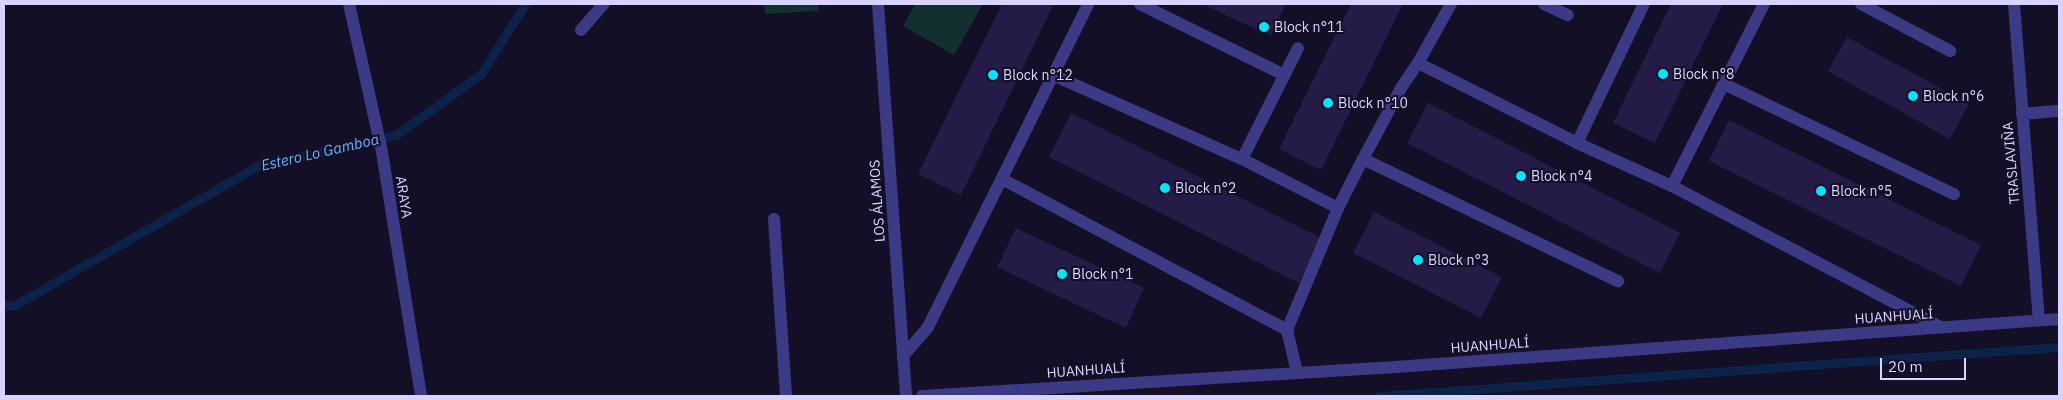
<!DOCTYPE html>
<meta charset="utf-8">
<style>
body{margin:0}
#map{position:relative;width:2063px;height:400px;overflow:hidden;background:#130f26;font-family:"IBM Plex Sans",sans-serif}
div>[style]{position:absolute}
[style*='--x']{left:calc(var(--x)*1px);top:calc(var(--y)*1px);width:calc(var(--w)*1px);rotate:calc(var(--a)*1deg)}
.green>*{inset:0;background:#12302f}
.stream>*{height:9px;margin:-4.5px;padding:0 4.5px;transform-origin:4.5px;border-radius:4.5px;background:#0c2248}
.building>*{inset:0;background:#241b47}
.service>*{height:12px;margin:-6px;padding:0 6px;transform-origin:6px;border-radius:6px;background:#3d3a85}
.minor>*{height:12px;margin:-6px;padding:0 6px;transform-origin:6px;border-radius:6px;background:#3d3a85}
.tertiary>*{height:12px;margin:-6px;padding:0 6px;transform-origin:6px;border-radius:6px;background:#3d3a85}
.dots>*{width:14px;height:14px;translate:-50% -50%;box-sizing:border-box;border:2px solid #130f26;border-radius:50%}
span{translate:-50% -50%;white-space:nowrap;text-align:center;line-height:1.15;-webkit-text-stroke:4px #130f26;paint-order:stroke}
.poi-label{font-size:14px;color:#d9d4ff}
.left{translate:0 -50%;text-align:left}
.street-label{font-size:14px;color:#d9d4ff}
.water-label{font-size:15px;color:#62b6ff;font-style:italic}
.frame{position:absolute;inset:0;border:5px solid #d9d4ff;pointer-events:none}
.scale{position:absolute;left:1880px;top:358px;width:86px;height:22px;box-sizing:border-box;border:2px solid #d9d4ff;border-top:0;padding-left:6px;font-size:15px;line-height:18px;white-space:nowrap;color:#d9d4ff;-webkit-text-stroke:4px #130f26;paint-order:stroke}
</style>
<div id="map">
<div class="green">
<i style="clip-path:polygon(764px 4px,818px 4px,819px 11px,765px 14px)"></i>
<i style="clip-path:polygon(915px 4px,983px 4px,954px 55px,903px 26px)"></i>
</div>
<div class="stream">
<i style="--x:4;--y:305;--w:11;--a:0"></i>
<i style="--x:15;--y:305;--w:280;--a:-29.8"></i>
<i style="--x:258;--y:166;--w:141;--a:-12.7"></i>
<i style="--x:396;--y:135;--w:105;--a:-35.7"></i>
<i style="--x:481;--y:74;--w:83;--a:-57.8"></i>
<i style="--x:1379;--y:396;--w:682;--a:-4.12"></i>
</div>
<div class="building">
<i style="clip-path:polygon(1002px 4px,1054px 4px,961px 195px,918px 174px)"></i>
<i style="clip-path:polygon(1202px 4px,1286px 4px,1271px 36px)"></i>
<i style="clip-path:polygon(1351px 4px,1403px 4px,1321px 170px,1279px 149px)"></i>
<i style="clip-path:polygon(1671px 4px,1723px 4px,1655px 143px,1613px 123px)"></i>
<i style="clip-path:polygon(1847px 37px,1969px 104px,1950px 139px,1828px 71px)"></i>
<i style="clip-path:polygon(1428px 103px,1680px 233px,1660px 273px,1407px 143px)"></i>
<i style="clip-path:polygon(1071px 113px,1321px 238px,1299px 283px,1049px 157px)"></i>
<i style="clip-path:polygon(1729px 120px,1981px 245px,1961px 286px,1709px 161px)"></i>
<i style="clip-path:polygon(1374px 212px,1502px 277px,1481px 318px,1353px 253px)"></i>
<i style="clip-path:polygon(1016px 228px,1144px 288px,1126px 328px,997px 267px)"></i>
</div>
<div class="service">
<i style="--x:1140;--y:4;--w:161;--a:26.2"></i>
<i style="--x:1544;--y:4;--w:26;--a:25"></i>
<i style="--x:1861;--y:4;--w:101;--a:27.8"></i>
<i style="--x:581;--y:30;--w:35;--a:-49"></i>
<i style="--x:1418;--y:63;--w:68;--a:-60.8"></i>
<i style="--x:1053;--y:75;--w:207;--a:24"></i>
<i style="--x:1724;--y:84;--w:255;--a:25.6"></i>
<i style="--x:1577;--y:143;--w:154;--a:-64.3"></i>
<i style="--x:1363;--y:159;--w:81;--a:-61.8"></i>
<i style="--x:1401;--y:88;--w:30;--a:-56"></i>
<i style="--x:1418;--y:63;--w:178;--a:26.7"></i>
<i style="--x:1577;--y:143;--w:104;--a:24.4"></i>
<i style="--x:1672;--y:186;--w:204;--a:-63.2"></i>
<i style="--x:1002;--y:179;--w:323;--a:27.9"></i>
<i style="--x:1287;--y:330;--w:43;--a:76.6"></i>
<i style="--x:1672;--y:186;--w:304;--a:27.7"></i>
<i style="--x:1338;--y:208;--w:55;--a:-63"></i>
<i style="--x:1363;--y:159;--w:283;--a:25.6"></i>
<i style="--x:774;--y:219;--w:177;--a:86.1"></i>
<i style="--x:1287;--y:330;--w:132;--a:-67.3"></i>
<i style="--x:1338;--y:208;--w:108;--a:-153"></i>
<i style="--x:1242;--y:159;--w:124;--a:-63.2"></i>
<i style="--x:903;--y:356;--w:38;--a:-49"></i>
<i style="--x:928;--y:327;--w:360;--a:-63.6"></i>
</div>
<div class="minor">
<i style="--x:349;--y:4;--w:152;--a:77.4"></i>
<i style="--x:382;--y:152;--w:247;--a:80.9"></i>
<i style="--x:878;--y:4;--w:393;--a:85.9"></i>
<i style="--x:2014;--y:4;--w:317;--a:85.5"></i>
<i style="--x:2022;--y:114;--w:37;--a:-5"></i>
</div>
<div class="tertiary">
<i style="--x:922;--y:396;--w:461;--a:-3.5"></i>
<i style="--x:1382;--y:368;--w:679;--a:-4.14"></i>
</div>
<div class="dots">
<i style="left:1264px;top:27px;background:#00e5ff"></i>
<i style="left:1663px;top:74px;background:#00e5ff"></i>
<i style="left:993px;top:75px;background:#00e5ff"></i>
<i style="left:1913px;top:96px;background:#00e5ff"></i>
<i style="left:1328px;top:103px;background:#00e5ff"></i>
<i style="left:1521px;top:176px;background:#00e5ff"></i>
<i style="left:1165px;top:188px;background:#00e5ff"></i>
<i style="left:1821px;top:191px;background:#00e5ff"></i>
<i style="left:1418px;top:260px;background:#00e5ff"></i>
<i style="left:1062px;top:274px;background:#00e5ff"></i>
</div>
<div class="poi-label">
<span class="left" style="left:1274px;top:27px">Block n°11</span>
<span class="left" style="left:1673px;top:74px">Block n°8</span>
<span class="left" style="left:1003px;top:75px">Block n°12</span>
<span class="left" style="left:1923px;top:96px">Block n°6</span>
<span class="left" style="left:1338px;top:103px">Block n°10</span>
<span class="left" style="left:1531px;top:176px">Block n°4</span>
<span class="left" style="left:1175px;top:188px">Block n°2</span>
<span class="left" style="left:1831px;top:191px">Block n°5</span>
<span class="left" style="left:1428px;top:260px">Block n°3</span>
<span class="left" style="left:1072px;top:274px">Block n°1</span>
</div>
<div class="street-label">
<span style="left:2011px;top:163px;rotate:-95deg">TRASLAVIÑA</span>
<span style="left:404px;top:197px;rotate:81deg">ARAYA</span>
<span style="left:877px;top:201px;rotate:-94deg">LOS ÁLAMOS</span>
<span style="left:1894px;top:316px;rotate:-4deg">HUANHUALÍ</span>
<span style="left:1490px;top:345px;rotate:-4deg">HUANHUALÍ</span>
<span style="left:1086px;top:370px;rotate:-4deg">HUANHUALÍ</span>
</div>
<div class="water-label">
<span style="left:320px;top:152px;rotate:-13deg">Estero Lo Gamboa</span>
</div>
<div class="frame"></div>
<div class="scale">20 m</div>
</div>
